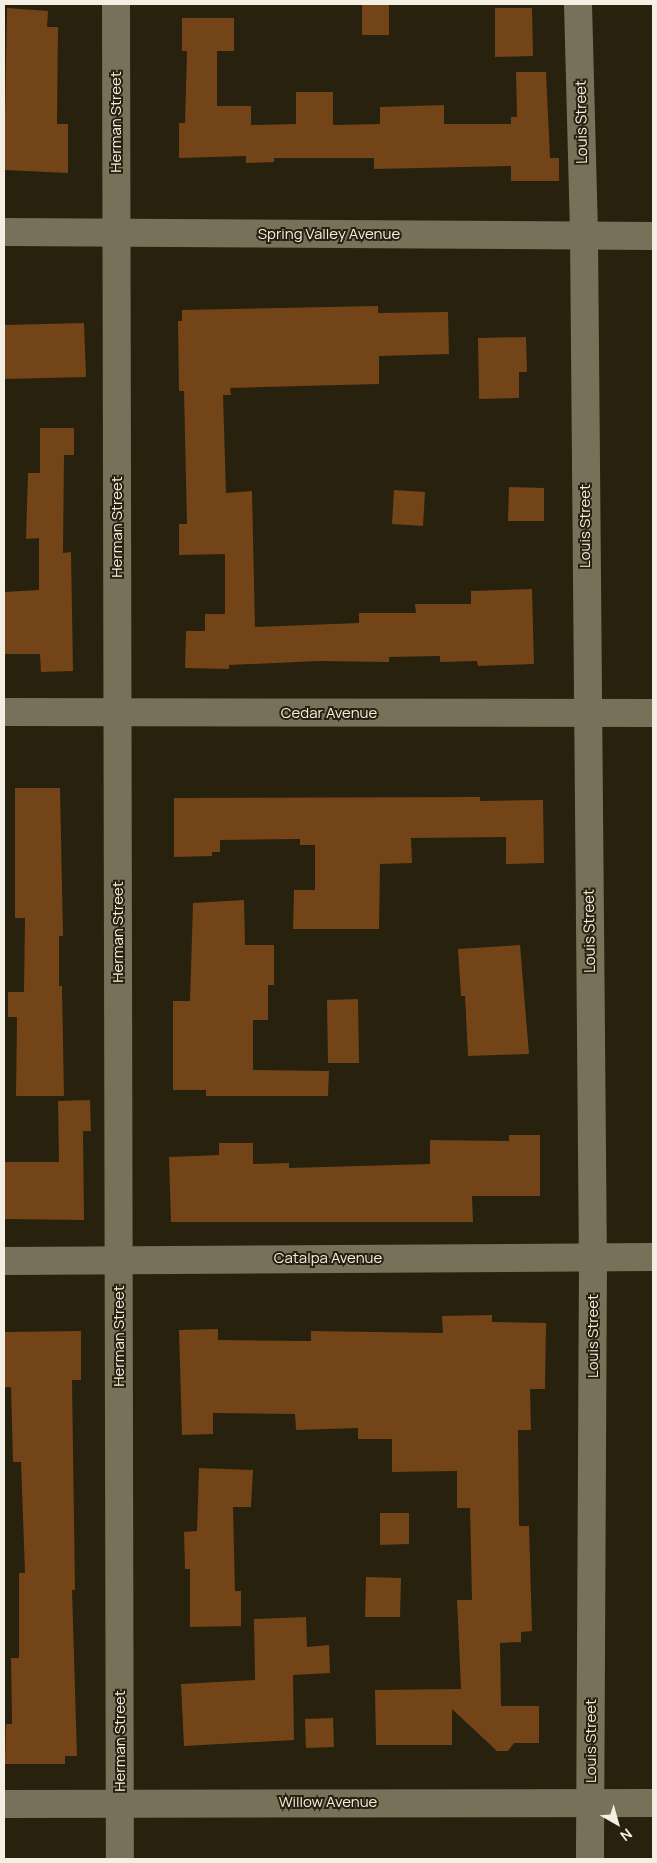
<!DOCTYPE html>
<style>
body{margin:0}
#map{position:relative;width:657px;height:1863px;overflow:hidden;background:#27210d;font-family:Manrope,sans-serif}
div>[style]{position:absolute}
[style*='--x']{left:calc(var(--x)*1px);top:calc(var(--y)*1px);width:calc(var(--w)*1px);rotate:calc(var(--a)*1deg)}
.building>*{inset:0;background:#734418}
.minor>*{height:28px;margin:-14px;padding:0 14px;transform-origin:14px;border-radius:14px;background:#77715a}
.tertiary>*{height:28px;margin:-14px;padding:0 14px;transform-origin:14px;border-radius:14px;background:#77715a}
span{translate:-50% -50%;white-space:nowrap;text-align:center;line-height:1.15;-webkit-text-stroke:4px #27210d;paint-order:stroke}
.street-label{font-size:15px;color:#f3efe3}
.frame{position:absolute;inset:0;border:5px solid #f3efe3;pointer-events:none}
.north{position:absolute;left:592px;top:1798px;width:50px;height:50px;-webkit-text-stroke:4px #27210d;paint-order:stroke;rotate:142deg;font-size:14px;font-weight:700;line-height:20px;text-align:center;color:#f3efe3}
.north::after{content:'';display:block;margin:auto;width:18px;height:22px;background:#f3efe3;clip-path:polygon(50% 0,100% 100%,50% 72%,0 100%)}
</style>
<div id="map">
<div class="building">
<i style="clip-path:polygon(362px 4px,389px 4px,389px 35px,362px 35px)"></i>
<i style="clip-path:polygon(7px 8px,48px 11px,47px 27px,58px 27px,57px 124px,68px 124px,68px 173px,4px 170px)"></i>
<i style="clip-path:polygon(495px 8px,532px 8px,533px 56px,495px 57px)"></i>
<i style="clip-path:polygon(182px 18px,234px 18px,234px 51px,217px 51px,217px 106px,251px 106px,251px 125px,296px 124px,296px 92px,333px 92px,333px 125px,380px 124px,380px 107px,444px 105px,444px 124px,511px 124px,511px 117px,517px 117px,516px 72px,546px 72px,550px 158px,559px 158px,559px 181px,511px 181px,511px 166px,374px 169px,374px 158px,274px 158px,274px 162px,246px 163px,246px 156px,179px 158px,179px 123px,185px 123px,187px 51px,182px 51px)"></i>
<i style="clip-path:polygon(378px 306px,378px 313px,448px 312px,449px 354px,379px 356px,379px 384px,230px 388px,231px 395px,223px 395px,226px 493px,252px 491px,255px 627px,359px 623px,359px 613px,416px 613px,415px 604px,471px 604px,471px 591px,532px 589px,534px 664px,478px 666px,477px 661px,440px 662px,440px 656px,389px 657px,389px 662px,318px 661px,229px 665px,229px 669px,185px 668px,186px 631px,205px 631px,205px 614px,225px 614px,225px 554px,179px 555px,179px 524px,187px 524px,184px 391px,179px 391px,178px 321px,182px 321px,182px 310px)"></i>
<i style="clip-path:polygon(84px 323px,86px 377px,4px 379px,4px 325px)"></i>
<i style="clip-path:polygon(526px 337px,527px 372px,519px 372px,519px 398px,479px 399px,478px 338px)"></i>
<i style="clip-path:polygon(40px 428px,74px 428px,74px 455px,64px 455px,63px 553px,71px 552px,73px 671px,41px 672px,40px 654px,4px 654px,4px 592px,39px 590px,39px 538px,26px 539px,28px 473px,40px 473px)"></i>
<i style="clip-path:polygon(509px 487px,544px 488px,544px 521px,508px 521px)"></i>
<i style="clip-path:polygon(394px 490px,425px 492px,423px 526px,392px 524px)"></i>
<i style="clip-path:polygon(15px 788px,60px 788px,63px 936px,59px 936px,59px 986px,62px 986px,64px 1096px,16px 1096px,17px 1017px,8px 1017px,8px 992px,24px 992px,25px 918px,15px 918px)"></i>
<i style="clip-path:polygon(480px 797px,480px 801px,543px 800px,544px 863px,506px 864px,506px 837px,411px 838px,412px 863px,380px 864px,379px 929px,293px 929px,294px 890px,315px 890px,315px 845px,300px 845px,300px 839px,220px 840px,220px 852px,212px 852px,212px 856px,174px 857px,174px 798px)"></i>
<i style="clip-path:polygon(244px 900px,245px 945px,274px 945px,274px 985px,268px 985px,268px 1020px,253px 1020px,253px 1070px,329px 1071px,328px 1096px,206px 1096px,206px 1090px,173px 1090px,173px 1001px,190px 1001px,193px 903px)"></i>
<i style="clip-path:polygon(520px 945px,529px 1054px,468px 1056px,465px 996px,461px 996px,458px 949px)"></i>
<i style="clip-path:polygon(358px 999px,359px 1063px,328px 1063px,327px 1000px)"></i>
<i style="clip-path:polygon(90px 1100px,91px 1131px,83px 1131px,84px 1220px,4px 1219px,4px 1162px,59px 1162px,58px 1101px)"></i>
<i style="clip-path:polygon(509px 1135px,540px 1135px,540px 1196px,472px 1196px,473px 1222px,171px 1222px,169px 1157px,219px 1155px,219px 1143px,253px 1143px,253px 1164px,289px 1163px,289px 1168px,430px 1164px,430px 1140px,509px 1141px)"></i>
<i style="clip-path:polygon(492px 1315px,492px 1322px,546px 1323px,545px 1389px,530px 1389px,531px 1430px,518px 1430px,519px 1526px,529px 1526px,532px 1631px,521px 1632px,521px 1642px,500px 1643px,501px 1706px,539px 1706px,539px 1743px,514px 1743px,508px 1751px,497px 1751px,452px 1709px,452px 1745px,376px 1745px,375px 1690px,461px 1689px,457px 1600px,472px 1600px,470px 1508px,457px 1508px,457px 1471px,392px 1472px,392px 1439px,358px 1439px,358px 1428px,296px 1430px,295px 1414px,213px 1413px,213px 1434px,182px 1435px,179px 1330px,218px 1329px,218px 1340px,311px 1341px,311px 1331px,443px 1333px,442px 1316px)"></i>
<i style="clip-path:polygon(81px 1331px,81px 1380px,72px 1380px,75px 1590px,72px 1590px,77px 1756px,65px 1756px,65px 1764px,5px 1764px,6px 1724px,12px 1724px,11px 1658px,19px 1658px,19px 1573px,25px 1573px,21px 1462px,13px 1462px,11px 1387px,4px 1387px,4px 1332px)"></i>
<i style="clip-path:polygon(199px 1468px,253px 1470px,251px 1507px,233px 1507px,235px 1591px,241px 1591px,241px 1626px,190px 1627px,190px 1569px,185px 1569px,184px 1532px,197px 1531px)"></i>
<i style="clip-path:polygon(380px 1513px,409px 1513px,409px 1544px,380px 1545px)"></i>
<i style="clip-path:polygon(366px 1577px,401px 1578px,400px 1617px,365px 1617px)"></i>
<i style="clip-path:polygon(306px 1617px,307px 1647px,329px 1645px,330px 1673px,293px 1675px,294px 1740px,184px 1746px,181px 1684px,255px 1680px,254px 1619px)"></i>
<i style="clip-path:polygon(333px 1718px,334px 1747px,306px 1748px,305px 1719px)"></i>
</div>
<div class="minor">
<i style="--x:116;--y:4;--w:1855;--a:89.88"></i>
<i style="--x:578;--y:4;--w:231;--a:88.5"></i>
<i style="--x:584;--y:235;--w:1022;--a:89.5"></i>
<i style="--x:593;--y:1257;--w:602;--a:90.29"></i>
<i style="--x:4;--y:712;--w:649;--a:0.09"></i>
<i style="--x:4;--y:1261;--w:649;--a:-0.35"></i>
<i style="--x:4;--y:1804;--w:649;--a:-0.09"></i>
</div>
<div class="tertiary">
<i style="--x:4;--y:232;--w:649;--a:0.35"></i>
</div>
<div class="street-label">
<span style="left:116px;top:122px;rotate:-90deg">Herman Street</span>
<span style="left:581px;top:122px;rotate:-91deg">Louis Street</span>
<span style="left:329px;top:234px">Spring Valley Avenue</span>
<span style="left:585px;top:526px;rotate:-90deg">Louis Street</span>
<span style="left:117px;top:527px;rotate:-90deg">Herman Street</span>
<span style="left:329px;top:713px">Cedar Avenue</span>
<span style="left:589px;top:931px;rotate:-91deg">Louis Street</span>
<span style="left:118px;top:932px;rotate:-90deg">Herman Street</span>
<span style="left:328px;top:1258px">Catalpa Avenue</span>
<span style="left:119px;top:1336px;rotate:-90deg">Herman Street</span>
<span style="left:593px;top:1336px;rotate:-90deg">Louis Street</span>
<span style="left:120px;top:1741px;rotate:-90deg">Herman Street</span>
<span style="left:591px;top:1741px;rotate:-90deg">Louis Street</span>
<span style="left:328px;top:1802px">Willow Avenue</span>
</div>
<div class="frame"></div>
<div class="north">N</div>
</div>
